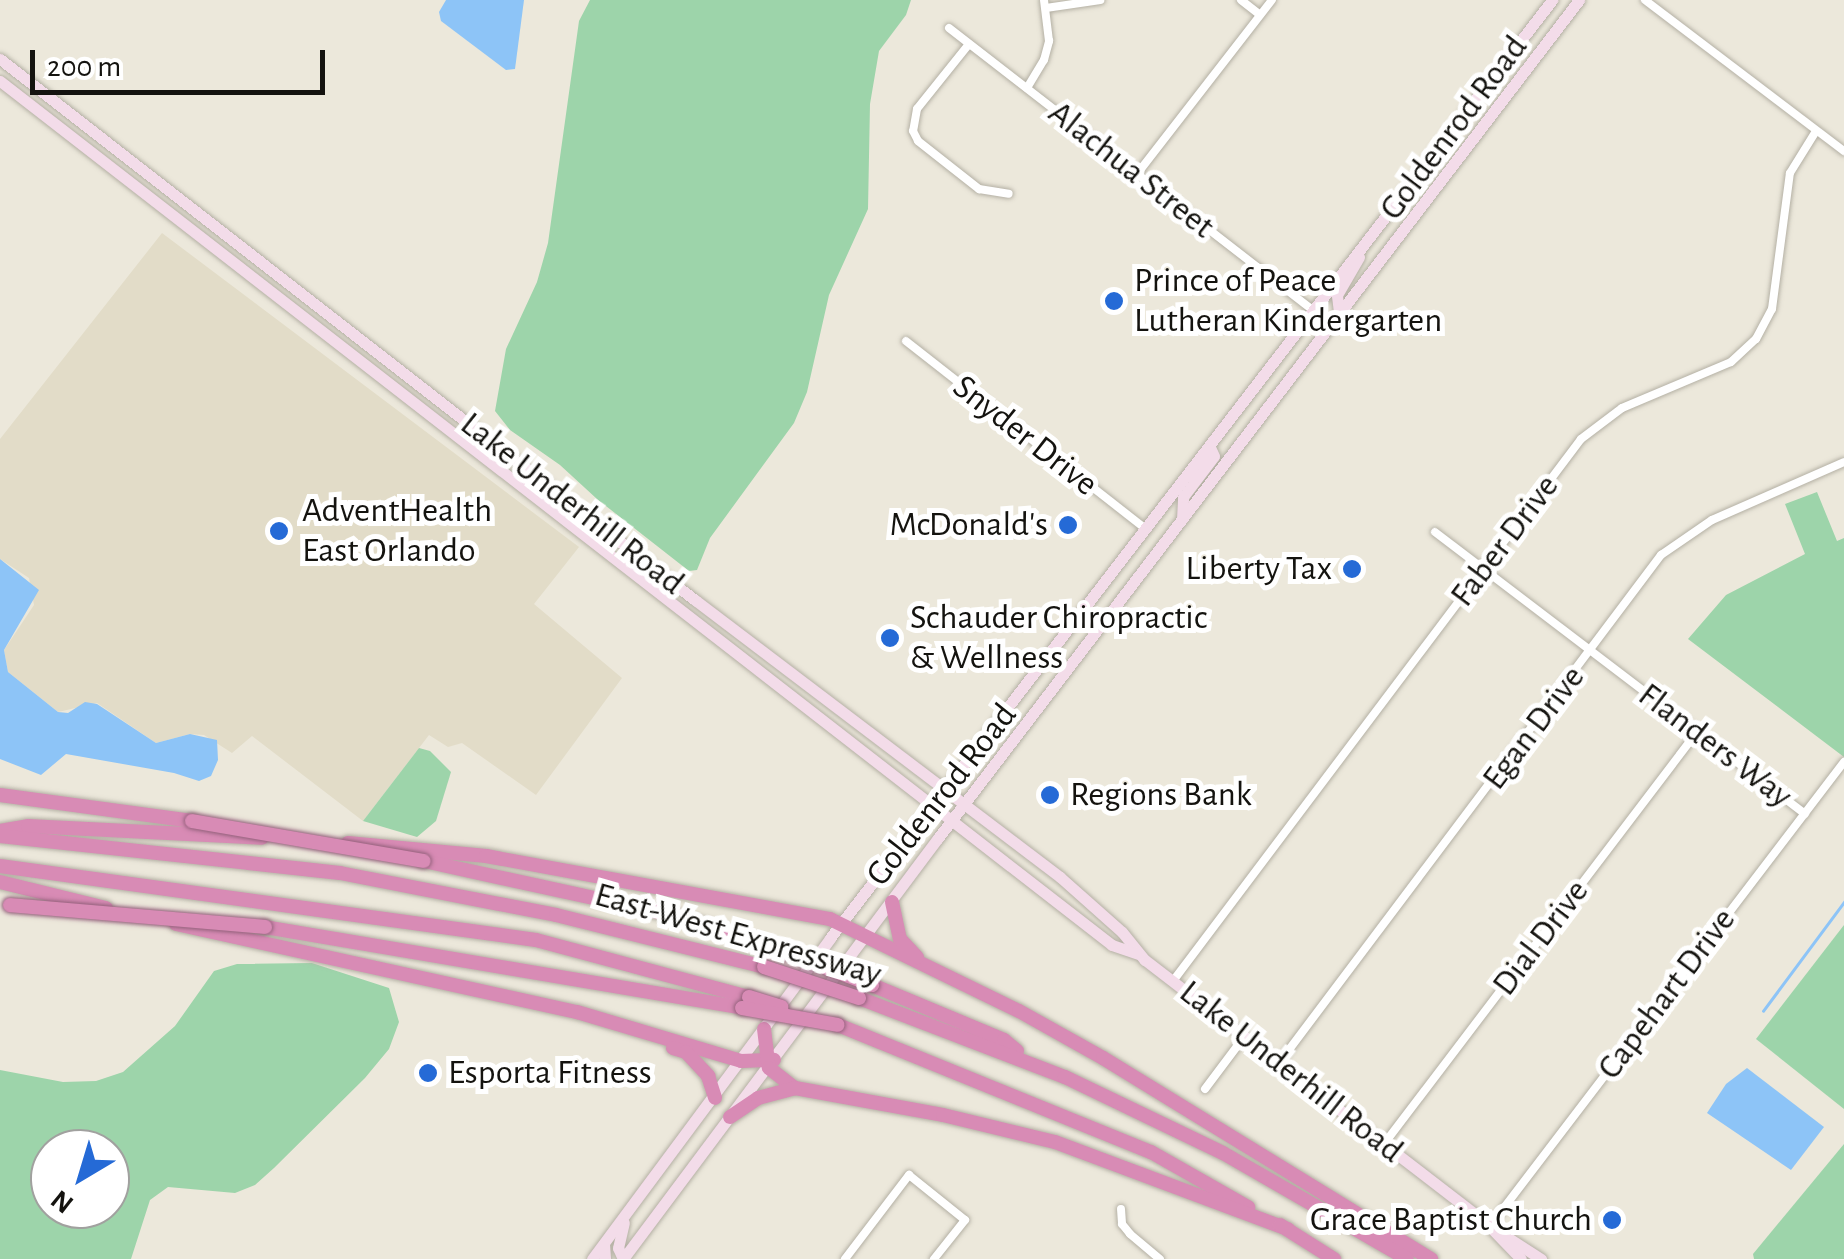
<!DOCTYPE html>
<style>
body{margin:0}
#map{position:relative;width:1844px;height:1259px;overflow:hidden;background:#ece8db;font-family:"Alegreya Sans",sans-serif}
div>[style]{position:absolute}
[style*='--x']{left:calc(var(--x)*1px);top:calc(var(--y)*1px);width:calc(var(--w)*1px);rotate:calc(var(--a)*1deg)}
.built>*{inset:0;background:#e2dcc8}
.green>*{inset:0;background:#9dd4aa}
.water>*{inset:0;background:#8dc4f7}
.stream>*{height:2.5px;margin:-1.25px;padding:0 1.25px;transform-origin:1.25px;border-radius:1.25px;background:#8dc4f7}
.roads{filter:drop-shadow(0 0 2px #b4b0a4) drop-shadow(0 0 2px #b4b0a4)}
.street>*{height:8px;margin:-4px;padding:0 4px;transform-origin:4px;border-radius:4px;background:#fff}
.secondary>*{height:11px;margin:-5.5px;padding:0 5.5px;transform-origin:5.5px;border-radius:5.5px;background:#f3dce9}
.highway>*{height:14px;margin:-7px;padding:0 7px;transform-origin:7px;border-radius:7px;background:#d88bb5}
.bridges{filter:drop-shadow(0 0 2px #93617b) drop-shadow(0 0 2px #93617b)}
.highway-bridge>*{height:14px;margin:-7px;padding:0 7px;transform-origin:7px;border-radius:7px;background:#d88bb5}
.dots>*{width:28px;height:28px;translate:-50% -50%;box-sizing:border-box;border:5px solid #fff;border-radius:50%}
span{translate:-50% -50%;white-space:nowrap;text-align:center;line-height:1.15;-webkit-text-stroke:10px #fff;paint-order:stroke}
.street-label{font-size:35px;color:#14130f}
.poi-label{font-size:35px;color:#14130f}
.left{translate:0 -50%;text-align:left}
.right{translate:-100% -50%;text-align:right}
.north{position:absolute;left:30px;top:1129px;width:100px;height:100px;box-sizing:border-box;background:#fff;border:2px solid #a1a19f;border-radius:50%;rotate:218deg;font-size:28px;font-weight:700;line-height:40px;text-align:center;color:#14130f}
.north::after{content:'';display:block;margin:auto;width:35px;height:45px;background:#256ad6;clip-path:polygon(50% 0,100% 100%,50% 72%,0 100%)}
.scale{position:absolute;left:30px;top:50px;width:295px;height:45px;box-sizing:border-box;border:5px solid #14130f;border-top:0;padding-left:12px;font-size:30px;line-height:35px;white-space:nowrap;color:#14130f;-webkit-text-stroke:8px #fff;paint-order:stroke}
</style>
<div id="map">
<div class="built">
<i style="clip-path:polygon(162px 233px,579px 547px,534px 604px,622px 678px,536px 795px,462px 743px,448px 747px,429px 735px,363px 821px,252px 736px,232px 753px,204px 735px,190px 734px,156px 743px,97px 703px,58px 712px,8px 672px,4px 650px,34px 605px,29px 578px,0 559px,0 439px)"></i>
</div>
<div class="green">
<i style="clip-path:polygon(590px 0,911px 0,906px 15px,879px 51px,870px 104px,868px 209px,829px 295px,807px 392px,794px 423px,710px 538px,697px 570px,689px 571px,597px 499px,560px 465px,510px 430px,495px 411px,506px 349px,537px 282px,548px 243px,579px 21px)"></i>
<i style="clip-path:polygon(1817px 492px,1837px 541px,1844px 538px,1844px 757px,1688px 639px,1726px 595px,1805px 554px,1785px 504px)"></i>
<i style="clip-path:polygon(419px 748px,430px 751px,451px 772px,436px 821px,417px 837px,363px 821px)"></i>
<i style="clip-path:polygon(1844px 925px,1844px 1109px,1756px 1039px)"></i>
<i style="clip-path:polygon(evenodd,312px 963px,389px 988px,399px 1022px,389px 1049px,365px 1078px,274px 1168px,255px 1185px,235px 1193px,168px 1187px,150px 1200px,131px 1259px,0 1259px,0 1070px,63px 1082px,96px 1081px,123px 1072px,175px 1026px,214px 971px,237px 964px,312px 963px,50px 1149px,110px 1149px,110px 1209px,50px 1209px,50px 1149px)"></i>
<i style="clip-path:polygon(1844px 1144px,1844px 1259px,1754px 1259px,1753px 1254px)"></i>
</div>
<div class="water">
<i style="clip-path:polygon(446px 0,524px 0,515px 69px,506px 70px,441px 21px,439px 12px)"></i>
<i style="clip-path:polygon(0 559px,39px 590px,4px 650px,8px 672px,58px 712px,68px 713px,85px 702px,97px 704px,156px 743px,190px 734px,217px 740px,218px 760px,211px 776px,199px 781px,174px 773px,66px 754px,41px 775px,0 759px)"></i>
<i style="clip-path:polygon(1747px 1068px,1824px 1127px,1791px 1170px,1707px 1113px,1726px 1084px)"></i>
</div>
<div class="stream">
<i style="--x:1763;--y:1011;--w:136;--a:-53.4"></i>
</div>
<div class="roads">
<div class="street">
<i style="--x:1241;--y:0;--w:24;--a:38"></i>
<i style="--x:1645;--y:0;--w:250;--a:37.2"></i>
<i style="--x:1046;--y:8;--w:55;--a:-8.4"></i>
<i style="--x:949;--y:28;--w:460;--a:37.8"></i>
<i style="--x:969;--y:44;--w:83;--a:128.7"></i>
<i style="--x:917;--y:109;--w:22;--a:100"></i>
<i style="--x:913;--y:131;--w:11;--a:63"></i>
<i style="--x:918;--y:141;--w:78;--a:38.2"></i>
<i style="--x:979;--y:189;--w:30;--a:9"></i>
<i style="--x:1027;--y:88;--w:33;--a:-59"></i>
<i style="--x:1044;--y:60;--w:20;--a:-75"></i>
<i style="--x:1049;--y:41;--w:41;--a:-97"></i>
<i style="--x:1137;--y:174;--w:220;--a:-52.2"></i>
<i style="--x:906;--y:341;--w:305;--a:38.1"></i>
<i style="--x:1435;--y:532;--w:465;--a:37.3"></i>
<i style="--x:1173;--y:981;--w:678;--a:-53.03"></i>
<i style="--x:1581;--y:439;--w:51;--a:-37.1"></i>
<i style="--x:1622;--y:408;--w:118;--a:-22.9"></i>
<i style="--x:1731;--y:362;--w:34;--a:-43"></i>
<i style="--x:1756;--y:339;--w:34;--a:-62"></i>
<i style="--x:1772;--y:309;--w:137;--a:-82.5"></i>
<i style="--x:1790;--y:173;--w:49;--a:-58.2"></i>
<i style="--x:1279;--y:1063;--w:636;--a:-53.06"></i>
<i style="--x:1661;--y:555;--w:62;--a:-34.5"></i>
<i style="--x:1712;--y:520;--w:144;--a:-23.7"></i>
<i style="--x:1205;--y:1089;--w:65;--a:-53.1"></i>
<i style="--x:1384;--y:1144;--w:517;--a:-52.78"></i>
<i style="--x:1121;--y:1209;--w:15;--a:86"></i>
<i style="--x:1122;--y:1224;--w:13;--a:51"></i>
<i style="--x:1130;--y:1234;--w:39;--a:40"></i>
<i style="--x:1490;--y:1226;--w:584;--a:-52.66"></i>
<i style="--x:845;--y:1259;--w:106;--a:-52.7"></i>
<i style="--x:909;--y:1175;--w:72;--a:38.8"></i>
<i style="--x:965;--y:1220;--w:50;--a:128.5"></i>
</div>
<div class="secondary">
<i style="--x:0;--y:59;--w:881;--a:37.9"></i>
<i style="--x:695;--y:600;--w:458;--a:37.2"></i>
<i style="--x:1060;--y:877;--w:83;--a:41.6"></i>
<i style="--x:1122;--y:932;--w:36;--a:51"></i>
<i style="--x:1145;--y:960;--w:436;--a:37.6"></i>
<i style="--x:1490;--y:1226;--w:61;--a:32.9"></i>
<i style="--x:0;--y:81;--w:1408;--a:37.85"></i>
<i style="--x:1112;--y:945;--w:28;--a:19"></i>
<i style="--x:1339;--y:312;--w:17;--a:-97"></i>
<i style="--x:1337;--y:295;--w:44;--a:-59.9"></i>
<i style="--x:1182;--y:519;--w:22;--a:-87"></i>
<i style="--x:1183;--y:497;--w:51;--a:-52.9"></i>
<i style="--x:1214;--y:456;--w:10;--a:-114"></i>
<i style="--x:1493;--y:1230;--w:40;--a:46"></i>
<i style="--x:604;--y:1244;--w:15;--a:86"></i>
<i style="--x:592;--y:1259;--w:400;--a:-53.4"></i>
<i style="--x:830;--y:938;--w:1184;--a:-52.41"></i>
<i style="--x:623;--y:1259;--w:526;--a:-53.2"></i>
<i style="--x:938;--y:838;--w:1055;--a:-52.59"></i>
<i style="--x:623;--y:1259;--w:12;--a:-114"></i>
<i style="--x:618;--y:1248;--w:26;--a:-77"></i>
</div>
<div class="highway">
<i style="--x:0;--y:795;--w:194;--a:7.7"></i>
<i style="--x:0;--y:831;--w:28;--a:-10"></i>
<i style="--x:28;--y:826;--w:234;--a:2.9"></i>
<i style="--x:0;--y:836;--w:342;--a:6.2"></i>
<i style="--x:340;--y:873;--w:220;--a:11"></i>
<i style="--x:556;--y:915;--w:214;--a:14"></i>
<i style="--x:348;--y:843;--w:139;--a:5.4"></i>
<i style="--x:486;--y:856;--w:350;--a:10.4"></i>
<i style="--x:830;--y:919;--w:210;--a:26"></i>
<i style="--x:1019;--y:1011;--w:96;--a:29.2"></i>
<i style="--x:1103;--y:1058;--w:385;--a:31.5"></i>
<i style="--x:424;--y:861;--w:259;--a:12.3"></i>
<i style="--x:677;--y:916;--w:116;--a:18.6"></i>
<i style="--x:0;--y:866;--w:541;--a:7.86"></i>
<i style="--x:536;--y:940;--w:220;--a:15"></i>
<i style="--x:0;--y:882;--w:109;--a:13.8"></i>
<i style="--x:892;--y:902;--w:38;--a:78"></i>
<i style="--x:900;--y:939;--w:25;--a:47"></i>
<i style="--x:176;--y:924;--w:411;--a:12.4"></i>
<i style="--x:577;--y:1012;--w:171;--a:16.6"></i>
<i style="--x:741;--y:1061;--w:33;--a:-2"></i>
<i style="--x:265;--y:927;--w:484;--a:9.6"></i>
<i style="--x:872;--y:985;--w:143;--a:22.6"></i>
<i style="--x:1004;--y:1040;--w:17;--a:40"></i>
<i style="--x:859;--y:998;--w:221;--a:21"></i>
<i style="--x:1065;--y:1077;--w:175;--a:25.7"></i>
<i style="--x:1223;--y:1153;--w:212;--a:29.9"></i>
<i style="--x:838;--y:1025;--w:338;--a:22.1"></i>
<i style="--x:1151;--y:1152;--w:112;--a:29.6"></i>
<i style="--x:764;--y:1029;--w:39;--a:83"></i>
<i style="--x:769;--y:1068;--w:33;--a:38"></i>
<i style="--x:795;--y:1088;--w:150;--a:10.3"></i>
<i style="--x:943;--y:1115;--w:115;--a:13.6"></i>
<i style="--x:1055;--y:1142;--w:249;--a:20.5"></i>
<i style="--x:673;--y:1048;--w:14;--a:17"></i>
<i style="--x:686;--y:1052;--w:33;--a:47"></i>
<i style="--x:708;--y:1076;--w:23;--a:72"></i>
<i style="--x:730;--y:1117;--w:34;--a:-34"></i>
<i style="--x:758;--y:1098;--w:38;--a:-15"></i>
<i style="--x:1280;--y:1225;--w:64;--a:32.2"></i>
</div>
</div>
<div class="bridges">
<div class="highway-bridge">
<i style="--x:192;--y:821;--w:235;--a:9.8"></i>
<i style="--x:10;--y:905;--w:256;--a:4.9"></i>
<i style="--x:787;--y:953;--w:91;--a:20.6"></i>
<i style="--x:764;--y:967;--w:100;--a:18.1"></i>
<i style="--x:749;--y:997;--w:34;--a:17"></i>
<i style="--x:742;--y:1008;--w:97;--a:10"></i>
</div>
</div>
<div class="dots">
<i style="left:1114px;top:301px;background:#256ad6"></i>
<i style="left:1068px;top:525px;background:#256ad6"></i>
<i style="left:279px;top:531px;background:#256ad6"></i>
<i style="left:1352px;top:569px;background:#256ad6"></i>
<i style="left:890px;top:638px;background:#256ad6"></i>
<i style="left:1050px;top:795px;background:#256ad6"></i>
<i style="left:428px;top:1073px;background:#256ad6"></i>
<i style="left:1612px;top:1220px;background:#256ad6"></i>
</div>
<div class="street-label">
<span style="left:1454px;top:128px;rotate:-53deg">Goldenrod Road</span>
<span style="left:1131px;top:170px;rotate:38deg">Alachua Street</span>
<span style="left:1025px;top:436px;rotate:38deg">Snyder Drive</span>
<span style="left:572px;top:504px;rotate:38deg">Lake Underhill Road</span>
<span style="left:1505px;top:541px;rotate:-53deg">Faber Drive</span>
<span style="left:1534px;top:728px;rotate:-53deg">Egan Drive</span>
<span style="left:1715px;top:746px;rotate:37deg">Flanders Way</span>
<span style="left:942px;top:795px;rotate:-52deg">Goldenrod Road</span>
<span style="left:738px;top:935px;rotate:16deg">East-West Expressway</span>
<span style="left:1541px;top:938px;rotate:-53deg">Dial Drive</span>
<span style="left:1667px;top:994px;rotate:-53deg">Capehart Drive</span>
<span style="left:1291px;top:1072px;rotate:38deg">Lake Underhill Road</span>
</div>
<div class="poi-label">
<span class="left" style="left:1134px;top:301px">Prince of Peace<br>Lutheran Kindergarten</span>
<span class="left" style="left:302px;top:531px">AdventHealth<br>East Orlando</span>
<span class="right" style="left:1048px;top:525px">McDonald's</span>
<span class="right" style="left:1332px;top:569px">Liberty Tax</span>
<span class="left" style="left:910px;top:638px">Schauder Chiropractic<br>&amp; Wellness</span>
<span class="left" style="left:1070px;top:795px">Regions Bank</span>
<span class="left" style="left:448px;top:1073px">Esporta Fitness</span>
<span class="right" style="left:1592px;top:1220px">Grace Baptist Church</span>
</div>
<div class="north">N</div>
<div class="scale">200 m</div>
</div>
